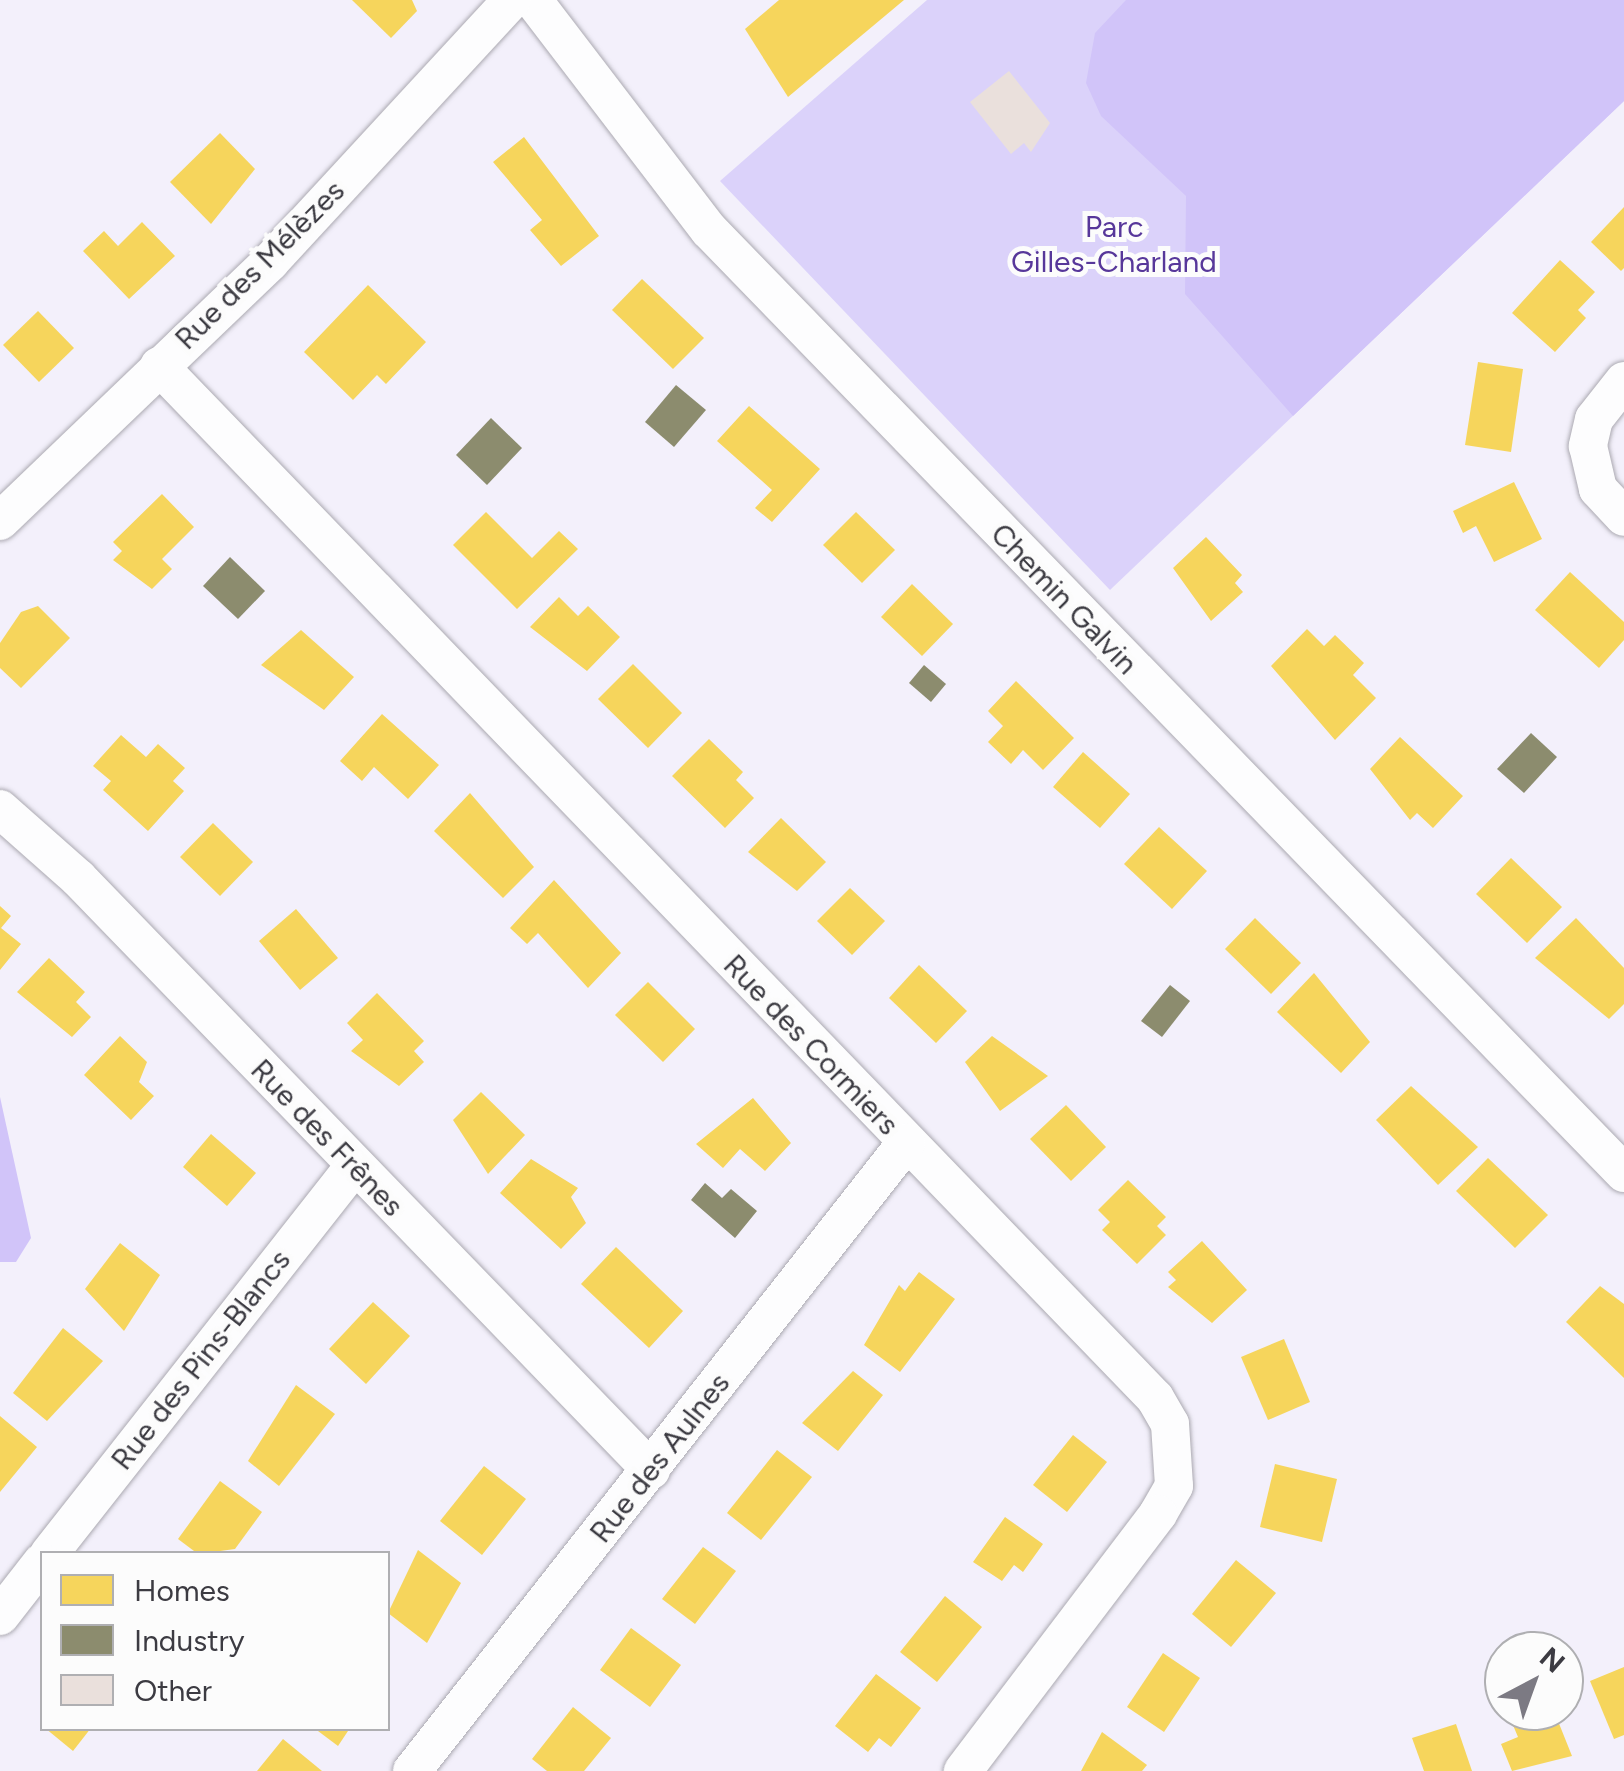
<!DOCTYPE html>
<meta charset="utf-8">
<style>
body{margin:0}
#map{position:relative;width:1624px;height:1771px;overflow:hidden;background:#f3f0fb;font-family:Figtree,sans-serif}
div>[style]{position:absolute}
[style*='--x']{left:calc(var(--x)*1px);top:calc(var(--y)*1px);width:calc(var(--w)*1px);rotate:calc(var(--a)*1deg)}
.green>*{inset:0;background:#dbd2fa}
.forest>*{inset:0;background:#d1c4f9}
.homes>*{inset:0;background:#f6d55c}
.industry>*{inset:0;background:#8c8c6e}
.building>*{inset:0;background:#eae0dc}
.roads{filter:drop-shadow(0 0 2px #aba9b1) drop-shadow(0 0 2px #aba9b1)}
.minor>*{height:38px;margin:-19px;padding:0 19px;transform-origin:19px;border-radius:19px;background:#fdfdfe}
span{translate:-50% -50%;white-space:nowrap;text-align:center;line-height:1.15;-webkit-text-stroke:10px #fcfcfc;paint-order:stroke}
.park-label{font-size:30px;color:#57379a}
.street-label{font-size:30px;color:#3c3b42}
.legend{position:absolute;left:40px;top:1551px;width:350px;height:180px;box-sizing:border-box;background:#fcfcfc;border:2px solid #afafb2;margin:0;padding:12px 18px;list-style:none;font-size:30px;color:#3c3b42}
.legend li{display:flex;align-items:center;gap:20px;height:50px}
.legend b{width:50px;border:2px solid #afafb2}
.north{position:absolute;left:1484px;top:1631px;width:100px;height:100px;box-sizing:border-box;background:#fcfcfc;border:2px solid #afafb2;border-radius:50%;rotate:41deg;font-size:28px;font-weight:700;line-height:40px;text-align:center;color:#3c3b42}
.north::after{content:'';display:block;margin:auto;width:35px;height:45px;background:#7c7a83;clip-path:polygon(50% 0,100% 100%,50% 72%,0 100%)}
</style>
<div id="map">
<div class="green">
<i style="clip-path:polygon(927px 0,1624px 0,1624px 101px,1110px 590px,720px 181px)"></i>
</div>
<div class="forest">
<i style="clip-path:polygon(1126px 0,1624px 0,1624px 101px,1293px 416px,1185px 294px,1186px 196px,1101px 116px,1086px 83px,1095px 33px)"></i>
<i style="clip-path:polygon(0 1097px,31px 1238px,16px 1262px,0 1262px)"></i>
</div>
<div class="homes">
<i style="clip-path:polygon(352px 0,412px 0,417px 11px,391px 38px)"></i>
<i style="clip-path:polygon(779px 0,904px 0,788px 97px,745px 29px)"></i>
<i style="clip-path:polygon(220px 133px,255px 169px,211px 224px,170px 182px)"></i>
<i style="clip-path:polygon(524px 137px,599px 236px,561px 266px,530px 230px,542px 220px,493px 162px)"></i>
<i style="clip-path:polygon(1624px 207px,1624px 268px,1621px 271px,1591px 242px)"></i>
<i style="clip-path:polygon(142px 222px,175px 256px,129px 299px,83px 251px,104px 231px,118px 246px)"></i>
<i style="clip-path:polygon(1560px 260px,1595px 292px,1578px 310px,1586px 318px,1555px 352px,1512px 313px)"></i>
<i style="clip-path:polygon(642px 279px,704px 338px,673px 369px,612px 310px)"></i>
<i style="clip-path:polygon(368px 285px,426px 342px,386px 384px,377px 375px,353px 400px,304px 352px)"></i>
<i style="clip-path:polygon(38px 311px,74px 348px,39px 382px,3px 345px)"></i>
<i style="clip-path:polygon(1478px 362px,1523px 369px,1511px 452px,1465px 445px)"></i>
<i style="clip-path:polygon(749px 406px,820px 469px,772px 522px,755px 508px,772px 490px,717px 441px)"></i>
<i style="clip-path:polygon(1514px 482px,1542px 539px,1494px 562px,1476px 526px,1463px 533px,1453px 511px)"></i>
<i style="clip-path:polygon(162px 494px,194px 527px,162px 559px,172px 569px,152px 589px,113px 560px,122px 551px,113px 542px)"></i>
<i style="clip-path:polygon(486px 512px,532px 558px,559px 531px,578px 549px,517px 609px,453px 545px)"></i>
<i style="clip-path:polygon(856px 512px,895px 550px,862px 583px,823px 545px)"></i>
<i style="clip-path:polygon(1206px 537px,1242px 575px,1235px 583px,1243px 592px,1211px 621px,1173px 568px)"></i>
<i style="clip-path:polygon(1570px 572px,1624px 622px,1624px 640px,1599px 668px,1535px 610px)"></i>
<i style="clip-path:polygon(912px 584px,953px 624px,922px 656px,881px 617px)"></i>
<i style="clip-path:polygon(559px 597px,578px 616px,588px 606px,620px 637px,587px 671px,530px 627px)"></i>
<i style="clip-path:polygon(38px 606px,70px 638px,21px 688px,0 668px,0 643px,21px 612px)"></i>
<i style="clip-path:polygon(1307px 629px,1324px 646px,1335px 635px,1364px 663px,1353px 675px,1376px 698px,1335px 740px,1271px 666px)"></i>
<i style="clip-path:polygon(301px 630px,354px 677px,324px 710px,261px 665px)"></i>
<i style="clip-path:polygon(633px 664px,682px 713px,648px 748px,598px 699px)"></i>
<i style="clip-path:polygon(1016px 681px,1074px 738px,1043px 770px,1023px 750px,1011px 764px,988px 742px,1003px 726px,988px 711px)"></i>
<i style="clip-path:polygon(382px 714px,439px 765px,408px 799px,374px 767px,362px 781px,340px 761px)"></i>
<i style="clip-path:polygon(121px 735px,146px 757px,158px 744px,185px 768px,173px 781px,184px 791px,148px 831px,103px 790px,111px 781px,93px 766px)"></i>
<i style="clip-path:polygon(1400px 737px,1463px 796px,1433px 828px,1417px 813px,1410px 820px,1370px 769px)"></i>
<i style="clip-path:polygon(709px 739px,743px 772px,736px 780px,754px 798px,725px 828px,672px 776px)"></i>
<i style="clip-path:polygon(1083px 752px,1130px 794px,1100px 828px,1053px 787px)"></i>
<i style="clip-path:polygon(470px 793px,534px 867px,503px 898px,434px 831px)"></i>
<i style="clip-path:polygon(781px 818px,826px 862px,797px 891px,748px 852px)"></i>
<i style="clip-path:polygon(213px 823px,253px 862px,220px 896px,180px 857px)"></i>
<i style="clip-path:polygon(1159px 827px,1207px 871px,1172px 909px,1124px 864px)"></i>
<i style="clip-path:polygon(1511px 858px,1562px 907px,1527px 943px,1476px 894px)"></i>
<i style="clip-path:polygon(554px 880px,621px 953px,588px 988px,538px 933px,527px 944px,510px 928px)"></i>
<i style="clip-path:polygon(850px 888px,885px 921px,852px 955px,817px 921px)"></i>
<i style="clip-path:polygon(0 906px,11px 916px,1px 928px,21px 944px,0 970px)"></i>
<i style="clip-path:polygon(296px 909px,338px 958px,300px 990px,259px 941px)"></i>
<i style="clip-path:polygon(1255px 918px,1301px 963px,1271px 994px,1225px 949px)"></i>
<i style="clip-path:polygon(1576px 918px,1624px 968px,1624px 1004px,1609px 1019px,1535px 958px)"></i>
<i style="clip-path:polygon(49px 958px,85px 992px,76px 1002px,91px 1017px,72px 1037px,17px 992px)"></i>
<i style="clip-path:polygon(919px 965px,967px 1011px,936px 1043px,889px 998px)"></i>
<i style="clip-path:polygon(1314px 973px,1370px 1042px,1341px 1073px,1277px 1012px)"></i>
<i style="clip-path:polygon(648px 982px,695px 1029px,663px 1062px,615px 1015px)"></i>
<i style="clip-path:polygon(377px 993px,424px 1041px,414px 1051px,424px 1062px,399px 1086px,351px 1051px,363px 1040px,347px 1023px)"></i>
<i style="clip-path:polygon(120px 1036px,147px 1062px,139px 1082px,154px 1096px,131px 1120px,84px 1075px)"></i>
<i style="clip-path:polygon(992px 1036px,1048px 1076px,1000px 1111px,965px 1062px)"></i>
<i style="clip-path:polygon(1411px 1086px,1478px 1147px,1438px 1185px,1376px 1120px)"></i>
<i style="clip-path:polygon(481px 1092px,525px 1135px,488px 1174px,453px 1120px)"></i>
<i style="clip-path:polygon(753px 1098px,791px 1143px,765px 1171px,740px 1149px,723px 1168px,696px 1144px)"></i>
<i style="clip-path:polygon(1066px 1105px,1106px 1147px,1071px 1181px,1030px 1139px)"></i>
<i style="clip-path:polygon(211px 1134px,256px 1173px,227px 1206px,183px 1167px)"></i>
<i style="clip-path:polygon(1488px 1158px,1548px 1215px,1515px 1248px,1456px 1191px)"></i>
<i style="clip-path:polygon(531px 1159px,578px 1188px,571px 1197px,586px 1223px,561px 1249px,500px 1193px)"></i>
<i style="clip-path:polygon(1128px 1180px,1166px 1217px,1157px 1226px,1166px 1235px,1137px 1264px,1102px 1230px,1110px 1222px,1098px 1210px)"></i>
<i style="clip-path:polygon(1202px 1241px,1247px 1290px,1212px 1323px,1168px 1287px,1176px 1280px,1168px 1272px)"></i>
<i style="clip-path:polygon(120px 1243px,160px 1275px,124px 1331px,85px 1289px)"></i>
<i style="clip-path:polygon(616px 1247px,683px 1311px,649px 1348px,581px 1284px)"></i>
<i style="clip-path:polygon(919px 1272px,955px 1299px,900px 1372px,864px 1345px,899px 1285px,905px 1291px)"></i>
<i style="clip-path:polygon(1600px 1286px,1624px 1304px,1624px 1378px,1566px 1322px)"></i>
<i style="clip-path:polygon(373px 1302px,410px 1336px,366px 1384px,329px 1349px)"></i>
<i style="clip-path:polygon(63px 1328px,103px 1361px,47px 1421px,13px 1393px)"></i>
<i style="clip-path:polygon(1284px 1339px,1310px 1402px,1268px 1420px,1241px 1357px)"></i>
<i style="clip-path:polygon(853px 1371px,883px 1395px,838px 1451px,802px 1423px)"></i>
<i style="clip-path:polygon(296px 1385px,335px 1414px,279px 1486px,248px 1461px)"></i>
<i style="clip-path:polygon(0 1416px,37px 1447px,0 1492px)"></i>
<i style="clip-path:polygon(1073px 1435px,1107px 1462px,1067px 1512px,1033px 1485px)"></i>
<i style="clip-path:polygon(777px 1450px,812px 1477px,761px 1540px,727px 1513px)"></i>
<i style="clip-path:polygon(1275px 1464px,1337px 1479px,1322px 1542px,1260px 1527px)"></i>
<i style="clip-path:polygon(484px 1466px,526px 1499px,482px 1555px,440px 1521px)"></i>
<i style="clip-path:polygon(220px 1481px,262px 1512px,235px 1549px,198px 1554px,178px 1539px)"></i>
<i style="clip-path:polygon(1005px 1517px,1043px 1544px,1023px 1572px,1014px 1565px,1002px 1581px,973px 1562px)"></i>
<i style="clip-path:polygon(703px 1547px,736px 1571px,695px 1624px,662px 1599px)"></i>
<i style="clip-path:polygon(418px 1550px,461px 1583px,427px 1643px,388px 1613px)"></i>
<i style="clip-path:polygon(1236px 1560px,1276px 1593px,1231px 1647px,1192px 1614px)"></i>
<i style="clip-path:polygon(945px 1596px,982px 1627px,937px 1682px,900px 1652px)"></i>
<i style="clip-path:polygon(631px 1628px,681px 1665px,650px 1707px,600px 1670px)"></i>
<i style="clip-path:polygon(1163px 1653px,1200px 1678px,1164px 1732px,1127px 1707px)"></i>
<i style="clip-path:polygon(1624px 1667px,1624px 1735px,1614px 1739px,1590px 1681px)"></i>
<i style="clip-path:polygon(876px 1674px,921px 1708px,891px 1747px,879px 1738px,868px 1752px,835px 1726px)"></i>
<i style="clip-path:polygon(573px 1707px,611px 1738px,584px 1771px,547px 1771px,532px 1759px)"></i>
<i style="clip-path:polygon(1507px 1711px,1554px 1711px,1572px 1756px,1512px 1771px,1501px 1744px,1518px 1737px)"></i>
<i style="clip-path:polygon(1456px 1724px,1472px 1771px,1424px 1771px,1412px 1738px)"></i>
<i style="clip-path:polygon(45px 1728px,91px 1728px,73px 1751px)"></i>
<i style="clip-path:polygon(314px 1728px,350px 1728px,338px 1746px)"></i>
<i style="clip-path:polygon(1102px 1732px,1147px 1765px,1142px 1771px,1081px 1771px)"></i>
<i style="clip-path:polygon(283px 1739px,322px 1771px,257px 1771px)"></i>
</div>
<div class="industry">
<i style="clip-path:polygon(676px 385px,706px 410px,674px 447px,645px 422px)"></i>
<i style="clip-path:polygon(491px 418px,522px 448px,487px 485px,456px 455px)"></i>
<i style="clip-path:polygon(230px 557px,265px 591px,238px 619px,203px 586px)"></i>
<i style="clip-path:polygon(924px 665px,946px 684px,931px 702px,909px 683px)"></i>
<i style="clip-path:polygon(1531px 733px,1557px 757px,1524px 793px,1497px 769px)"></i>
<i style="clip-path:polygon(1170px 985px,1190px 1001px,1162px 1037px,1141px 1021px)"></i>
<i style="clip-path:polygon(705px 1183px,722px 1198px,731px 1189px,757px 1211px,735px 1238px,691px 1200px)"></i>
</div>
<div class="building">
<i style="clip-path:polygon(1009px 71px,1050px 123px,1031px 152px,1024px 143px,1011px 154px,970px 102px)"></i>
</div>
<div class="roads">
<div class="minor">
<i style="--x:533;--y:0;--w:290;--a:52.6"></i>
<i style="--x:709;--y:230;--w:1314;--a:45.86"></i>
<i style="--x:159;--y:366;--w:1434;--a:46.02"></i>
<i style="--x:1155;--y:1398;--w:30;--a:60"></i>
<i style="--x:1170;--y:1424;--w:62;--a:86.3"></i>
<i style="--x:1174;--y:1486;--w:32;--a:120"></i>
<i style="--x:1158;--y:1514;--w:323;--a:127.2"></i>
<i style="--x:1624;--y:381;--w:48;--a:128.3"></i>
<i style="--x:1594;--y:419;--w:28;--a:103"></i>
<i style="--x:1588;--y:446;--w:44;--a:76.9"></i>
<i style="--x:1598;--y:489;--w:38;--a:47"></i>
<i style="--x:0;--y:521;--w:374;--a:-43.8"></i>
<i style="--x:270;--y:262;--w:357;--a:-47.3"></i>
<i style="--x:0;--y:809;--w:104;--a:41.5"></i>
<i style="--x:78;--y:878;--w:824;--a:45.93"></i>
<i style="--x:49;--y:1554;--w:493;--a:-51.8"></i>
<i style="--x:0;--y:1616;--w:68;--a:-52.1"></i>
<i style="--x:412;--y:1771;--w:799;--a:-51.81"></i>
</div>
</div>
<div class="park-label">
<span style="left:1114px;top:244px">Parc<br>Gilles-Charland</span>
</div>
<div class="street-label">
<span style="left:260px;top:265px;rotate:-45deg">Rue des Mélèzes</span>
<span style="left:1064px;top:599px;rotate:46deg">Chemin Galvin</span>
<span style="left:811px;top:1045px;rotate:46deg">Rue des Cormiers</span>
<span style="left:327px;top:1138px;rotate:46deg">Rue des Frênes</span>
<span style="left:201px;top:1360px;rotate:-52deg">Rue des Pins-Blancs</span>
<span style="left:660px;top:1458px;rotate:-52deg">Rue des Aulnes</span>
</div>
<ul class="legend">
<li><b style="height:28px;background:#f6d55c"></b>Homes</li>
<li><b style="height:28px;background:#8c8c6e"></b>Industry</li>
<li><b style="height:28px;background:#eae0dc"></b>Other</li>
</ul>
<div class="north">N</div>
</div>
